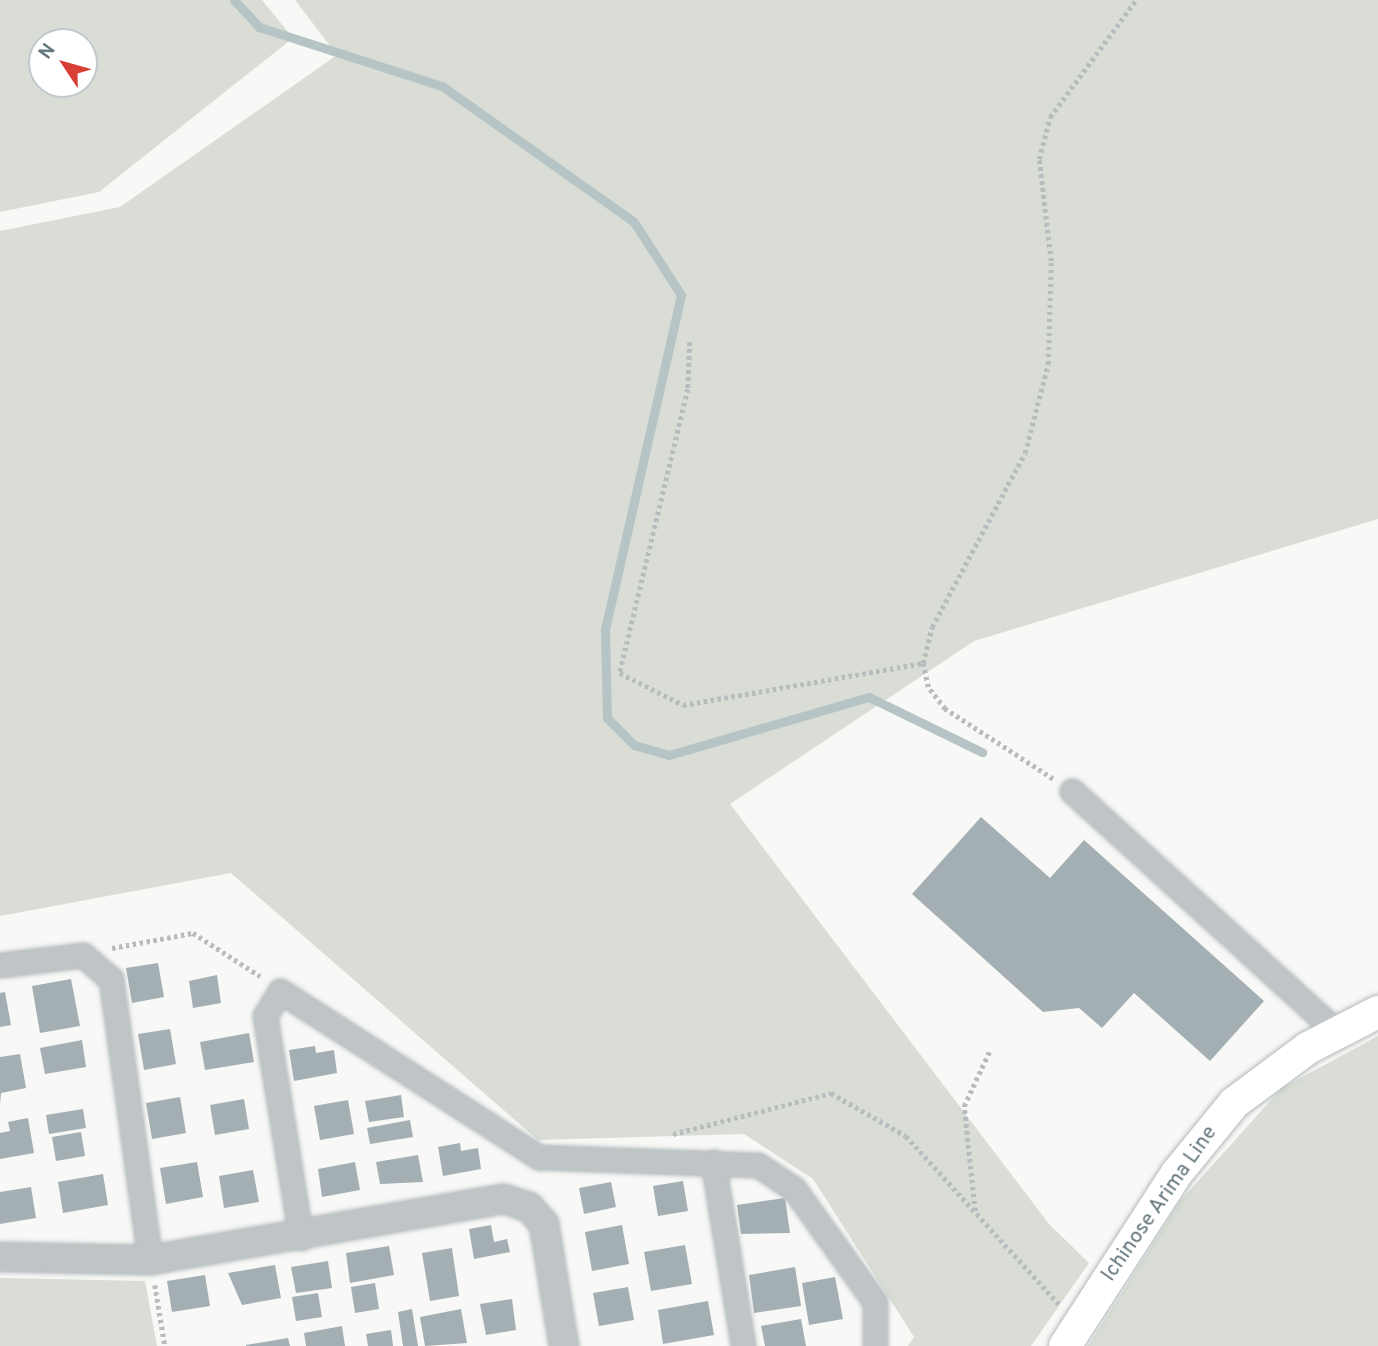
<!DOCTYPE html>
<style>
body{margin:0}
#map{position:relative;width:1378px;height:1346px;overflow:hidden;background:#f8f8f6;font-family:Overpass,sans-serif}
div>[style]{position:absolute}
[style*='--x']{left:calc(var(--x)*1px);top:calc(var(--y)*1px);width:calc(var(--w)*1px);rotate:calc(var(--a)*1deg)}
.green>*{inset:0;background:#d9ddd5}
.stream>*{height:9px;margin:-4.5px;padding:0 4.5px;transform-origin:4.5px;border-radius:4.5px;background:#b6c4c6}
.building>*{inset:0;background:#a4afb3}
.path>*{height:4.5px;margin-top:-2.25px;transform-origin:0;background:repeating-linear-gradient(90deg,#b8bcbe 0 3.5px,transparent 0 7px)}
.roads{filter:drop-shadow(0 0 2px #b2b9bc) drop-shadow(0 0 2px #b2b9bc)}
.minor>*{height:23px;margin:-11.5px;padding:0 11.5px;transform-origin:11.5px;border-radius:11.5px;background:#bfc5c7}
.tertiary>*{height:28px;margin:-14px;padding:0 14px;transform-origin:14px;border-radius:14px;background:#bfc5c7}
.secondary>*{height:32px;margin:-16px;padding:0 16px;transform-origin:16px;border-radius:16px;background:#fff}
span{translate:-50% -50%;white-space:nowrap;text-align:center;line-height:1.15;-webkit-text-stroke:7px #fff;paint-order:stroke}
.street-label{font-size:21px;color:#65787f}
.north{position:absolute;left:28px;top:28px;width:70px;height:70px;box-sizing:border-box;background:#fff;border:2px solid #c1c9cc;border-radius:50%;rotate:306deg;font-size:19px;font-weight:700;line-height:28px;text-align:center;color:#65787f}
.north::after{content:'';display:block;margin:auto;width:24px;height:32px;background:#d84035;clip-path:polygon(50% 0,100% 100%,50% 72%,0 100%)}
</style>
<div id="map">
<div class="green">
<i style="clip-path:polygon(evenodd,0 0,262px 0,293px 38px,99px 192px,0 212px,0 0,42px 42px,84px 42px,84px 84px,42px 84px,42px 42px)"></i>
<i style="clip-path:polygon(295px 0,1378px 0,1378px 519px,974px 641px,730px 804px,1049px 1224px,1089px 1263px,1031px 1346px,908px 1346px,914px 1337px,813px 1179px,744px 1134px,538px 1140px,231px 873px,0 916px,0 231px,120px 207px,337px 55px)"></i>
<i style="clip-path:polygon(1378px 1036px,1378px 1346px,1088px 1346px,1181px 1200px,1282px 1088px)"></i>
<i style="clip-path:polygon(0 1278px,145px 1281px,157px 1346px,0 1346px)"></i>
</div>
<div class="stream">
<i style="--x:234;--y:0;--w:37;--a:47"></i>
<i style="--x:259;--y:27;--w:192;--a:17.9"></i>
<i style="--x:442;--y:86;--w:235;--a:35.3"></i>
<i style="--x:634;--y:222;--w:87;--a:57.2"></i>
<i style="--x:681;--y:295;--w:344;--a:102.8"></i>
<i style="--x:605;--y:630;--w:88;--a:88.7"></i>
<i style="--x:607;--y:718;--w:38;--a:45"></i>
<i style="--x:634;--y:745;--w:36;--a:16"></i>
<i style="--x:669;--y:755;--w:208;--a:-16.2"></i>
<i style="--x:869;--y:697;--w:126;--a:26"></i>
</div>
<div class="building">
<i style="clip-path:polygon(981px 817px,1050px 878px,1084px 840px,1264px 1001px,1210px 1061px,1134px 993px,1102px 1028px,1079px 1008px,1043px 1012px,912px 894px)"></i>
<i style="clip-path:polygon(158px 963px,164px 997px,132px 1003px,126px 968px)"></i>
<i style="clip-path:polygon(217px 975px,221px 1003px,193px 1008px,189px 981px)"></i>
<i style="clip-path:polygon(71px 979px,80px 1026px,40px 1033px,32px 986px)"></i>
<i style="clip-path:polygon(5px 992px,11px 1025px,0 1027px,0 993px)"></i>
<i style="clip-path:polygon(170px 1029px,176px 1064px,144px 1070px,138px 1034px)"></i>
<i style="clip-path:polygon(249px 1033px,254px 1062px,205px 1070px,200px 1042px)"></i>
<i style="clip-path:polygon(82px 1040px,86px 1067px,45px 1074px,40px 1048px)"></i>
<i style="clip-path:polygon(315px 1046px,316px 1053px,334px 1050px,337px 1073px,294px 1081px,289px 1050px)"></i>
<i style="clip-path:polygon(20px 1054px,26px 1088px,1px 1093px,0 1105px,0 1057px)"></i>
<i style="clip-path:polygon(401px 1095px,404px 1117px,369px 1122px,365px 1101px)"></i>
<i style="clip-path:polygon(180px 1097px,186px 1133px,152px 1139px,146px 1103px)"></i>
<i style="clip-path:polygon(244px 1099px,249px 1129px,215px 1135px,210px 1105px)"></i>
<i style="clip-path:polygon(348px 1100px,354px 1134px,320px 1140px,314px 1106px)"></i>
<i style="clip-path:polygon(83px 1109px,86px 1128px,49px 1134px,46px 1115px)"></i>
<i style="clip-path:polygon(28px 1118px,34px 1153px,0 1159px,0 1133px,10px 1131px,8px 1122px)"></i>
<i style="clip-path:polygon(410px 1120px,413px 1137px,370px 1144px,367px 1128px)"></i>
<i style="clip-path:polygon(81px 1132px,85px 1156px,56px 1161px,52px 1137px)"></i>
<i style="clip-path:polygon(460px 1143px,461px 1151px,478px 1148px,481px 1169px,443px 1176px,438px 1147px)"></i>
<i style="clip-path:polygon(418px 1155px,423px 1182px,380px 1184px,376px 1162px)"></i>
<i style="clip-path:polygon(197px 1162px,203px 1197px,166px 1204px,160px 1168px)"></i>
<i style="clip-path:polygon(355px 1162px,360px 1190px,322px 1197px,318px 1169px)"></i>
<i style="clip-path:polygon(253px 1170px,259px 1202px,224px 1208px,219px 1176px)"></i>
<i style="clip-path:polygon(103px 1174px,108px 1205px,63px 1213px,58px 1182px)"></i>
<i style="clip-path:polygon(683px 1181px,688px 1211px,658px 1216px,653px 1186px)"></i>
<i style="clip-path:polygon(611px 1182px,616px 1207px,584px 1214px,579px 1188px)"></i>
<i style="clip-path:polygon(31px 1187px,36px 1218px,0 1224px,0 1192px)"></i>
<i style="clip-path:polygon(785px 1198px,790px 1233px,741px 1234px,737px 1205px)"></i>
<i style="clip-path:polygon(491px 1225px,494px 1242px,507px 1239px,510px 1252px,474px 1259px,469px 1229px)"></i>
<i style="clip-path:polygon(622px 1225px,629px 1264px,592px 1271px,585px 1232px)"></i>
<i style="clip-path:polygon(685px 1245px,692px 1284px,651px 1291px,644px 1252px)"></i>
<i style="clip-path:polygon(389px 1246px,394px 1275px,350px 1283px,346px 1253px)"></i>
<i style="clip-path:polygon(452px 1248px,459px 1296px,430px 1301px,422px 1253px)"></i>
<i style="clip-path:polygon(328px 1261px,332px 1288px,296px 1293px,291px 1267px)"></i>
<i style="clip-path:polygon(275px 1265px,281px 1298px,242px 1305px,228px 1273px)"></i>
<i style="clip-path:polygon(795px 1267px,801px 1306px,754px 1313px,749px 1275px)"></i>
<i style="clip-path:polygon(205px 1275px,210px 1306px,172px 1312px,167px 1281px)"></i>
<i style="clip-path:polygon(835px 1277px,843px 1319px,809px 1325px,802px 1283px)"></i>
<i style="clip-path:polygon(375px 1283px,379px 1309px,355px 1313px,351px 1287px)"></i>
<i style="clip-path:polygon(628px 1287px,634px 1320px,599px 1326px,593px 1293px)"></i>
<i style="clip-path:polygon(318px 1293px,322px 1317px,296px 1321px,292px 1297px)"></i>
<i style="clip-path:polygon(512px 1299px,516px 1330px,486px 1335px,480px 1304px)"></i>
<i style="clip-path:polygon(708px 1301px,714px 1335px,663px 1344px,658px 1310px)"></i>
<i style="clip-path:polygon(412px 1309px,418px 1346px,403px 1346px,398px 1312px)"></i>
<i style="clip-path:polygon(461px 1309px,467px 1343px,425px 1346px,420px 1317px)"></i>
<i style="clip-path:polygon(801px 1319px,806px 1346px,765px 1346px,761px 1326px)"></i>
<i style="clip-path:polygon(342px 1326px,345px 1346px,306px 1346px,304px 1333px)"></i>
<i style="clip-path:polygon(391px 1330px,393px 1346px,368px 1346px,366px 1334px)"></i>
<i style="clip-path:polygon(288px 1338px,290px 1346px,246px 1346px,246px 1345px)"></i>
</div>
<div class="path">
<i style="--x:690;--y:342;--w:47;--a:92.4"></i>
<i style="--x:688;--y:389;--w:292;--a:103.5"></i>
<i style="--x:620;--y:673;--w:71;--a:26.9"></i>
<i style="--x:683;--y:705;--w:244;--a:-9.9"></i>
<i style="--x:1053;--y:779;--w:129;--a:-147.1"></i>
<i style="--x:945;--y:709;--w:28;--a:-128"></i>
<i style="--x:928;--y:687;--w:25;--a:-102"></i>
<i style="--x:923;--y:663;--w:37;--a:-76"></i>
<i style="--x:932;--y:627;--w:197;--a:-61.9"></i>
<i style="--x:1025;--y:453;--w:92;--a:-75.5"></i>
<i style="--x:1048;--y:364;--w:103;--a:-88.3"></i>
<i style="--x:1051;--y:261;--w:103;--a:-96.7"></i>
<i style="--x:1039;--y:159;--w:43;--a:-75.3"></i>
<i style="--x:1050;--y:117;--w:145;--a:-53.7"></i>
<i style="--x:112;--y:948;--w:82;--a:-10.5"></i>
<i style="--x:193;--y:933;--w:80;--a:32.7"></i>
<i style="--x:673;--y:1134;--w:163;--a:-14.5"></i>
<i style="--x:831;--y:1093;--w:86;--a:29.8"></i>
<i style="--x:906;--y:1136;--w:227;--a:47.7"></i>
<i style="--x:975;--y:1211;--w:106;--a:-96"></i>
<i style="--x:964;--y:1106;--w:62;--a:-65.1"></i>
<i style="--x:155;--y:1285;--w:62;--a:80.7"></i>
</div>
<div class="roads">
<div class="minor">
<i style="--x:1072;--y:791;--w:357;--a:42.3"></i>
<i style="--x:0;--y:965;--w:84;--a:-6.9"></i>
<i style="--x:83;--y:955;--w:37;--a:41"></i>
<i style="--x:111;--y:979;--w:284;--a:82.1"></i>
<i style="--x:713;--y:1162;--w:186;--a:80.7"></i>
<i style="--x:301;--y:1238;--w:225;--a:-99.2"></i>
<i style="--x:265;--y:1016;--w:29;--a:-59"></i>
<i style="--x:280;--y:991;--w:308;--a:32.7"></i>
<i style="--x:539;--y:1157;--w:219;--a:2.1"></i>
<i style="--x:758;--y:1165;--w:43;--a:33.7"></i>
<i style="--x:794;--y:1189;--w:139;--a:54.4"></i>
<i style="--x:875;--y:1302;--w:44;--a:90"></i>
</div>
<div class="tertiary">
<i style="--x:0;--y:1257;--w:150;--a:1.1"></i>
<i style="--x:150;--y:1260;--w:359;--a:-9.8"></i>
<i style="--x:504;--y:1199;--w:26;--a:18"></i>
<i style="--x:529;--y:1207;--w:23;--a:49"></i>
<i style="--x:544;--y:1224;--w:124;--a:80.7"></i>
</div>
<div class="secondary">
<i style="--x:1065;--y:1346;--w:206;--a:-57.1"></i>
<i style="--x:1177;--y:1173;--w:90;--a:-50.8"></i>
<i style="--x:1234;--y:1103;--w:92;--a:-36.6"></i>
<i style="--x:1308;--y:1048;--w:79;--a:-27.2"></i>
</div>
</div>
<div class="street-label">
<span style="left:1160px;top:1204px;rotate:-55deg">Ichinose Arima Line</span>
</div>
<div class="north">N</div>
</div>
